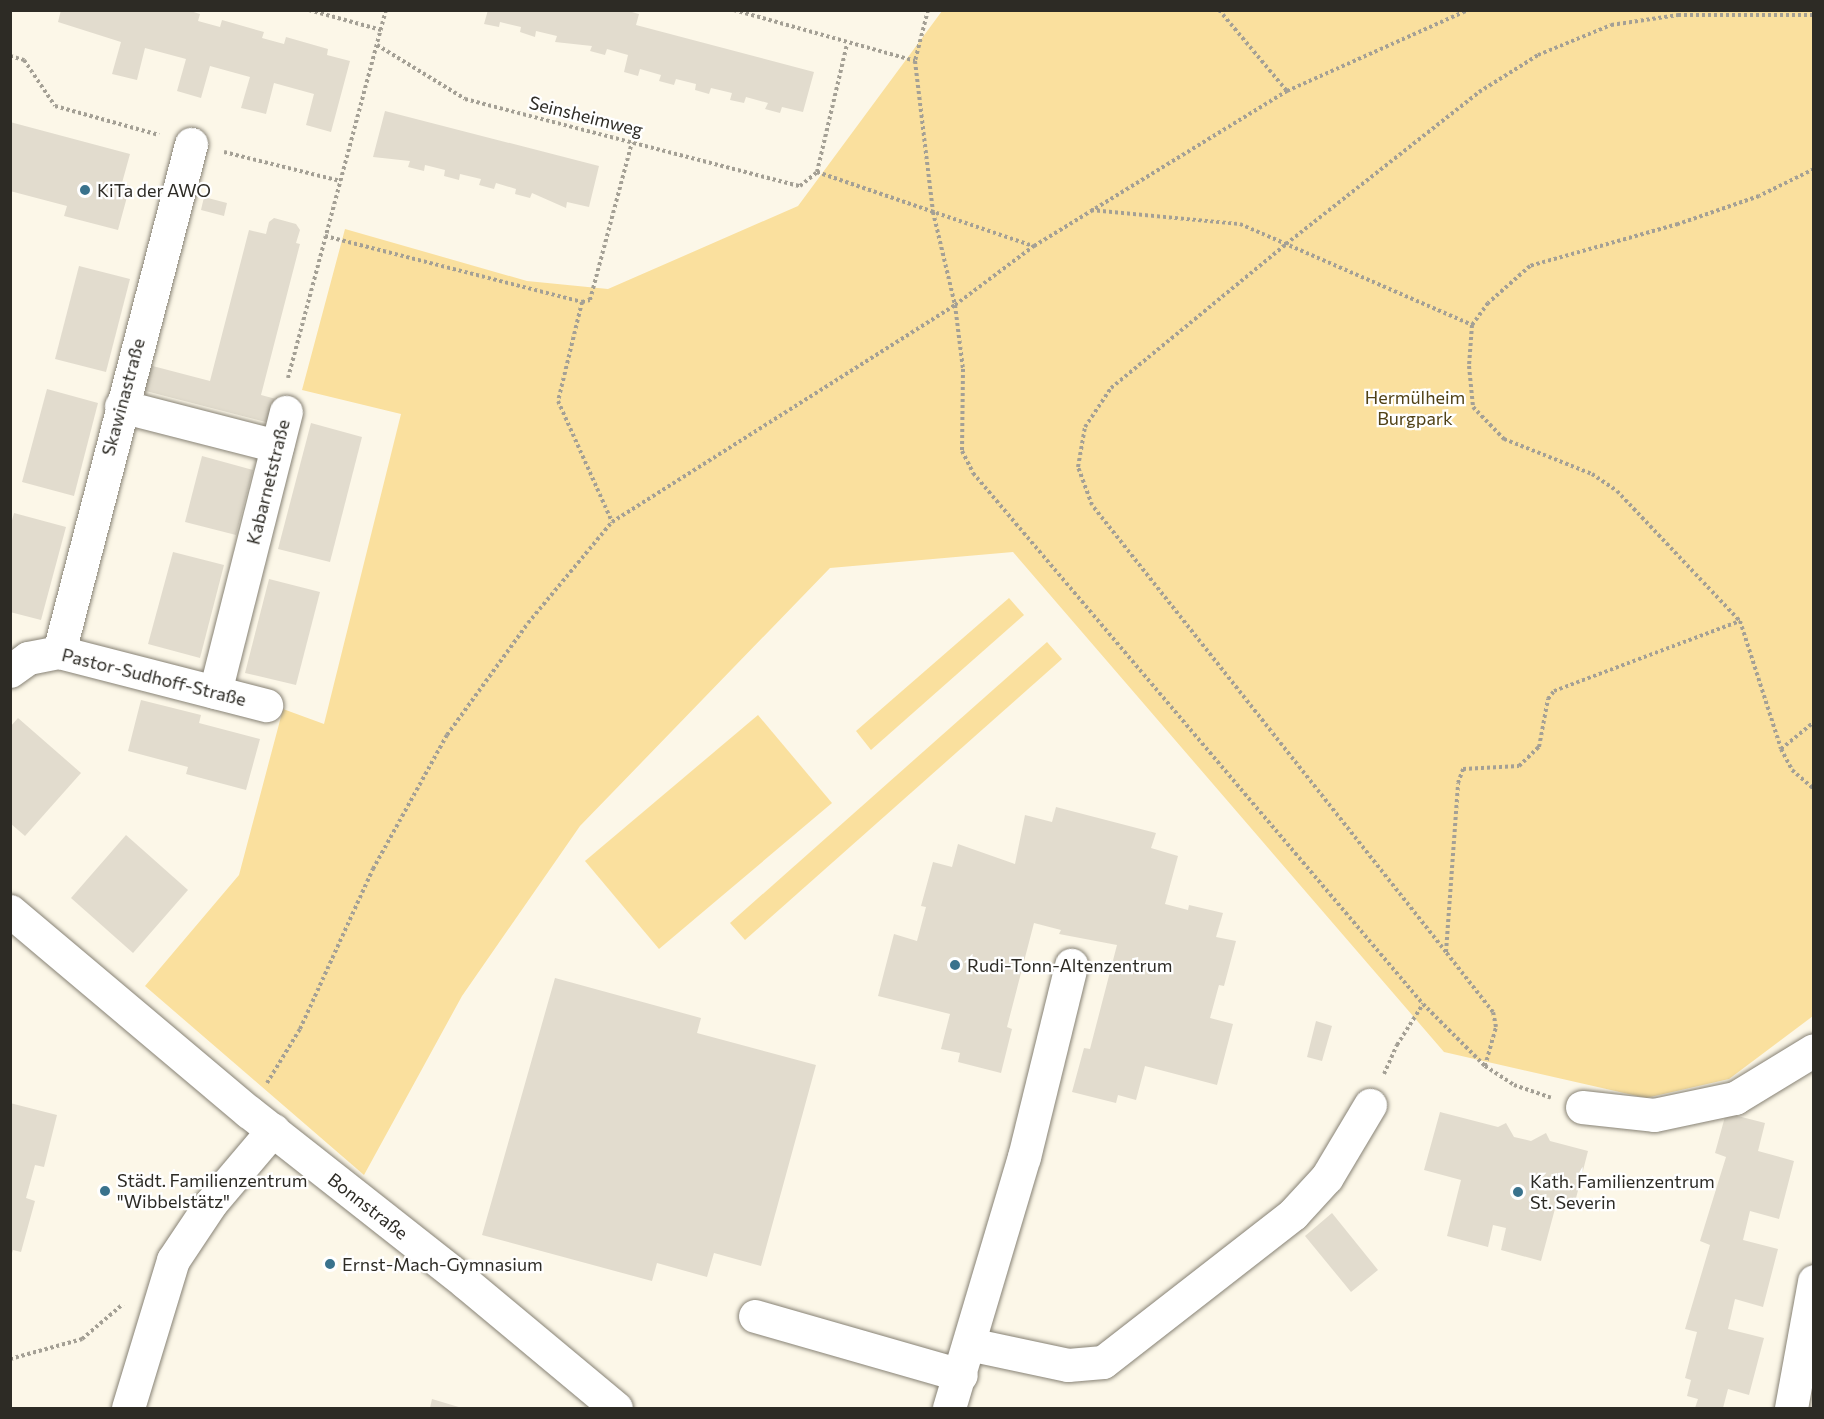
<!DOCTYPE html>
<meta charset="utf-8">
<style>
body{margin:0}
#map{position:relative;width:1824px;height:1419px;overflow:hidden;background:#fcf7e8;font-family:Commissioner,sans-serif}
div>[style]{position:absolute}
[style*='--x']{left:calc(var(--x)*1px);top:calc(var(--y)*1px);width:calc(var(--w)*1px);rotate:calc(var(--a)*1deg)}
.green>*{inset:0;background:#fae09e}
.building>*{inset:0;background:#e2dcce}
.path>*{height:4px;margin-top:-2px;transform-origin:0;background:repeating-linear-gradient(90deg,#a4a095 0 3px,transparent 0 6px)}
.roads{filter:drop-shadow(0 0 2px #878275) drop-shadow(0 0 2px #878275)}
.minor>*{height:33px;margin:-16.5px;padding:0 16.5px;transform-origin:16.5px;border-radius:16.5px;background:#fff}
.dots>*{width:16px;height:16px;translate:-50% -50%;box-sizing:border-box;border:3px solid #fff;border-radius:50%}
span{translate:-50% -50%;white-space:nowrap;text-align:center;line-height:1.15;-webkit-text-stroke:4.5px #fff;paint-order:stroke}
.street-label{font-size:18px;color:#2d2b25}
.poi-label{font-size:18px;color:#2d2b25}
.left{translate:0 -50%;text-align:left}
.park-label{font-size:18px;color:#504116}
.frame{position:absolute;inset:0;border:12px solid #2d2b25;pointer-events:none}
</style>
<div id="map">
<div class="green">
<i style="clip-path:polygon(942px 11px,1813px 11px,1813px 1016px,1729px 1079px,1646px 1098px,1444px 1052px,1013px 552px,830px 568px,580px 826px,462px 996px,364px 1175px,145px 986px,239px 875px,283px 709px,324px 724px,401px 414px,302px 390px,345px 229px,527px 281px,608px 289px,798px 206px)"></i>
<i style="clip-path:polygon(1009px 598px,1024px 615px,871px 750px,856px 731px)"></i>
<i style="clip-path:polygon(1047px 642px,1062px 659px,745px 940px,730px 923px)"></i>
<i style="clip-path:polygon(758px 715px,832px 803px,659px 949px,585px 861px)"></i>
</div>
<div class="building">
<i style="clip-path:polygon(61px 10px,187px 10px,200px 14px,198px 21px,220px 27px,222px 20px,264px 32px,262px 38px,284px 44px,286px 37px,328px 49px,327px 55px,350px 61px,331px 132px,306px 125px,314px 94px,274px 83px,266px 114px,241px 108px,250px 77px,210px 66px,201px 98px,177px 91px,186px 59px,145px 48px,137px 80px,112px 74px,121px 42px,58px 22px)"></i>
<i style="clip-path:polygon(488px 10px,625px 10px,639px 14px,636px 25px,814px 72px,803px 112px,782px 107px,780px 113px,765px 109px,768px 103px,746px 97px,744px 103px,730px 100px,732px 93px,711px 88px,709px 94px,695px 90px,696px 84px,676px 79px,674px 85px,659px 81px,661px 75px,640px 69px,638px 76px,624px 72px,628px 55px,607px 49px,605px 55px,590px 51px,592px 46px,555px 42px,557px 36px,536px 31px,535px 37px,520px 32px,521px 27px,500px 22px,499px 27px,484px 24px)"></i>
<i style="clip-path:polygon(385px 111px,599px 166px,589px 207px,567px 202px,566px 208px,532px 193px,530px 198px,515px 194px,516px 189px,496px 183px,494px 189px,479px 185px,481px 179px,460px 174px,459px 180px,444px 176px,445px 170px,425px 165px,424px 171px,408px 167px,410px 161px,373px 157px)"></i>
<i style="clip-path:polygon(10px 122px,130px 154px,122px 183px,130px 186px,118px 230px,64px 216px,67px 206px,10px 191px)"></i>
<i style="clip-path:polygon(204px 197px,227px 203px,224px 216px,201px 210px)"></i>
<i style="clip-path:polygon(274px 218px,296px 224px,300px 230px,296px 243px,300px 244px,261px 395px,276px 399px,270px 423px,138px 389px,145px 364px,210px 381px,249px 230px,266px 234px,269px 222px)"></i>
<i style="clip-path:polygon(79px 266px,130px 279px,106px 372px,55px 359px)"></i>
<i style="clip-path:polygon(47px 389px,98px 403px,74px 496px,22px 482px)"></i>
<i style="clip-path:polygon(311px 423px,362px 437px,330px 562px,278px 549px)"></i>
<i style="clip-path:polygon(202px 456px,253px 470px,236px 535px,185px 522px)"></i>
<i style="clip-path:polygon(14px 513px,66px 527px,41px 620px,10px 612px,10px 528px)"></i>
<i style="clip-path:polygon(173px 552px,224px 565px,200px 658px,148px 644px)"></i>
<i style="clip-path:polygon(269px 579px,320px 592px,296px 685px,245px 673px)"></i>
<i style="clip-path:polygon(141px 700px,201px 715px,199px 723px,260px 739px,246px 790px,186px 774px,188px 767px,128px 751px)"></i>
<i style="clip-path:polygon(18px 718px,81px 773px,25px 836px,10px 823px,10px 727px)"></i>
<i style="clip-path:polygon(1056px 807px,1156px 833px,1151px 848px,1178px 856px,1165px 904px,1188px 910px,1189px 905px,1223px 913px,1216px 937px,1236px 941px,1224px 986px,1219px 985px,1210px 1018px,1233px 1024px,1217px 1085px,1145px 1066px,1136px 1100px,1118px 1095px,1116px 1103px,1072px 1092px,1084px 1048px,1090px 1049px,1117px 945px,1059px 934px,1061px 930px,1034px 923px,1007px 1027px,1012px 1029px,1001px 1073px,958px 1062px,960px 1053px,941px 1049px,950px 1014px,878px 996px,894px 934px,917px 941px,926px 907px,921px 906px,933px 862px,952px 867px,958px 844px,1015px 864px,1025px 815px,1052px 822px)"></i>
<i style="clip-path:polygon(126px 835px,188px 890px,133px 953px,71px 898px)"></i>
<i style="clip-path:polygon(555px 978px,701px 1018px,697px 1033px,816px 1065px,761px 1266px,714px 1253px,707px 1277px,657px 1263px,652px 1281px,482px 1235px)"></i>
<i style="clip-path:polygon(1316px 1021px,1332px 1026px,1322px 1061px,1307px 1057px)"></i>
<i style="clip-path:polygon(10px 1103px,57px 1115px,44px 1167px,35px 1165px,26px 1198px,35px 1201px,21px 1252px,13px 1250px,11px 1256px)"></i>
<i style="clip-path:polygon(1440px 1112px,1498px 1127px,1506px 1123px,1514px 1137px,1531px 1141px,1546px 1133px,1550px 1141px,1588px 1151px,1573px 1210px,1556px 1205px,1541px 1261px,1501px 1250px,1506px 1228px,1493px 1225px,1488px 1247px,1447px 1236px,1461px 1180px,1424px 1170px)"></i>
<i style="clip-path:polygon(1726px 1113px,1765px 1123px,1758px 1151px,1794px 1161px,1779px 1219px,1750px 1211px,1743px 1240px,1778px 1249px,1763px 1307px,1735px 1299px,1728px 1329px,1764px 1338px,1749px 1395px,1728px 1389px,1723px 1408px,1695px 1408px,1698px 1399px,1687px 1396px,1691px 1380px,1685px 1378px,1697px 1332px,1685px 1329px,1710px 1245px,1700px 1241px,1726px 1157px,1715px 1153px)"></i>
<i style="clip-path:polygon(1332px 1213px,1378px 1270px,1351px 1292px,1305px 1236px)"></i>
<i style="clip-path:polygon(432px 1399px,462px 1408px,430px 1408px)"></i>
</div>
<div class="path">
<i style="--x:309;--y:10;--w:75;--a:15.5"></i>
<i style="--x:734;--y:10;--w:188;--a:15.7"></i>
<i style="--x:928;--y:10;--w:53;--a:104.3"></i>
<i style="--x:915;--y:61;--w:152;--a:83.2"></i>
<i style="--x:933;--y:212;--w:96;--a:76.7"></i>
<i style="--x:955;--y:305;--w:64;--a:82.9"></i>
<i style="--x:963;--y:369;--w:82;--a:90.7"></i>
<i style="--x:962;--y:451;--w:25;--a:63"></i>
<i style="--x:973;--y:473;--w:696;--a:49.72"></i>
<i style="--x:1423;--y:1004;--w:88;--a:45"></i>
<i style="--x:1485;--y:1066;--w:35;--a:33"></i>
<i style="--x:1514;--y:1085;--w:39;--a:19"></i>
<i style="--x:1219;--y:10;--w:106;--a:50"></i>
<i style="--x:377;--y:45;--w:103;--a:31.5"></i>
<i style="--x:465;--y:99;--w:346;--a:14.6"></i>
<i style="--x:800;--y:186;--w:22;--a:-39"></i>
<i style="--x:817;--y:172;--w:228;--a:18.9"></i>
<i style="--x:10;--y:56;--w:15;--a:16"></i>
<i style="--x:24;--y:60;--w:55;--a:56"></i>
<i style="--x:55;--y:106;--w:108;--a:15.6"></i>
<i style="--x:224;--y:152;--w:120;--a:14"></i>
<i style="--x:1814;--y:169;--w:61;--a:153.9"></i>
<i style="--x:1759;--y:196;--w:86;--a:160.9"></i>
<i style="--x:1678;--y:224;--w:154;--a:164.2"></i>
<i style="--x:1530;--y:266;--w:56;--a:138.6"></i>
<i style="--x:1488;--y:303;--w:27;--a:126"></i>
<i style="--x:1472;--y:325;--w:41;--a:94.2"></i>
<i style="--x:1469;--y:366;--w:41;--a:84.4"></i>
<i style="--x:1473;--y:407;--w:45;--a:45.9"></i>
<i style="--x:1504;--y:439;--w:95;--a:21.7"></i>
<i style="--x:1592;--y:474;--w:30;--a:34"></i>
<i style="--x:1617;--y:491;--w:179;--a:46.6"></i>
<i style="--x:1740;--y:621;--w:134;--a:72.2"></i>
<i style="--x:1781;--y:749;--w:24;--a:62"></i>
<i style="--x:1792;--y:770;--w:29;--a:41"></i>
<i style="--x:817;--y:172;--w:131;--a:-76.8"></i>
<i style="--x:1091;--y:210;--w:150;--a:5.4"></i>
<i style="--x:1240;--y:224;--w:253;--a:23.5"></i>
<i style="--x:325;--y:236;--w:265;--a:14.4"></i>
<i style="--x:582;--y:302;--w:8;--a:-14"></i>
<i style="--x:590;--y:300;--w:163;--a:-75.1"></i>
<i style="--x:582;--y:302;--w:102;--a:103.6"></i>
<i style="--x:558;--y:401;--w:133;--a:65.9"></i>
<i style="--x:288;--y:378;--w:381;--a:-75.1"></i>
<i style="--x:1781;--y:749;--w:43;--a:-39.3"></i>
<i style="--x:1446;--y:952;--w:570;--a:-128.38"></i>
<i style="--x:1092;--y:505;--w:40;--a:-110.2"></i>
<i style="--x:1078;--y:467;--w:41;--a:-80.1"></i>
<i style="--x:1085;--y:427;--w:47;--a:-56.3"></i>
<i style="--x:1111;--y:388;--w:227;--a:-39.4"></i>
<i style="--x:1286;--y:244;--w:246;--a:-38.2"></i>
<i style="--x:1479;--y:92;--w:70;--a:-32.1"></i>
<i style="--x:1538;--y:55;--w:79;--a:-22.3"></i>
<i style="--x:1611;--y:25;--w:68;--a:-8.5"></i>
<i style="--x:1678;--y:15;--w:136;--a:0"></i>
<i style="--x:1485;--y:1066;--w:41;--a:-74.2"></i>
<i style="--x:1496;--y:1027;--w:15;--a:-101"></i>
<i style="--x:1493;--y:1012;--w:76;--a:-128.1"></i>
<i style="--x:1446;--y:952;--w:169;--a:-85.9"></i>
<i style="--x:1458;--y:783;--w:15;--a:-70"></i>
<i style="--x:1463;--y:769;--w:56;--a:-3.1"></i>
<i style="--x:1519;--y:766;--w:28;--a:-44"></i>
<i style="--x:1539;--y:747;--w:49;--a:-79.4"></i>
<i style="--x:1548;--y:699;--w:10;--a:-53"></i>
<i style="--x:1554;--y:691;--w:199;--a:-20.6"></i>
<i style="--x:1384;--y:1074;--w:32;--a:-66"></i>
<i style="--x:1397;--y:1045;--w:49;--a:-57.6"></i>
<i style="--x:267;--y:1083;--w:63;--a:-58.6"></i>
<i style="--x:300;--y:1029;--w:176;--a:-65.5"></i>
<i style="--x:373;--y:869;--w:153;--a:-61.1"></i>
<i style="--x:447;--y:735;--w:138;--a:-54.1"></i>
<i style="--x:528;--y:623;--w:131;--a:-50.3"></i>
<i style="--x:612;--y:522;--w:406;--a:-32.3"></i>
<i style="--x:955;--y:305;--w:99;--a:-36.8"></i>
<i style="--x:1034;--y:246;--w:297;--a:-31.5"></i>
<i style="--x:1287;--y:91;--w:198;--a:-24.1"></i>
<i style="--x:10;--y:1359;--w:75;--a:-15.5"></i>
<i style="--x:82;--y:1339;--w:54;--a:-40.5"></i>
</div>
<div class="roads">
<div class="minor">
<i style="--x:121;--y:406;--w:161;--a:14.4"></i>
<i style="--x:59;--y:652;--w:525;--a:-75.43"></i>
<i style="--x:10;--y:671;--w:22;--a:-36"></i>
<i style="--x:28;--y:658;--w:32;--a:-11"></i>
<i style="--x:59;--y:652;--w:214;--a:14.4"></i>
<i style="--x:215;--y:692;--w:289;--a:-75.8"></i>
<i style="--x:10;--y:911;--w:312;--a:40.1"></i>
<i style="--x:249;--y:1112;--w:276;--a:38.2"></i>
<i style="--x:466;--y:1283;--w:195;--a:39.8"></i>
<i style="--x:1582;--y:1107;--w:72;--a:6.3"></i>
<i style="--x:1654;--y:1115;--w:83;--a:-11.9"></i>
<i style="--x:1735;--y:1098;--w:92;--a:-31.3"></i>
<i style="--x:755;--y:1316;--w:214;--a:16"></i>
<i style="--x:969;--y:1344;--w:101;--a:12"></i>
<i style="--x:1068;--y:1365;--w:35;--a:-5"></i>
<i style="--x:1103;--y:1362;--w:241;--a:-37.9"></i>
<i style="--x:1293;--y:1214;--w:50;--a:-47.4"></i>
<i style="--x:1327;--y:1177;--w:84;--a:-59.2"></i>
<i style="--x:128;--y:1408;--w:155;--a:-73.1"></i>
<i style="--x:173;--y:1260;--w:69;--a:-56.3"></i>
<i style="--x:211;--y:1203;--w:96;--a:-49.7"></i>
<i style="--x:949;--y:1408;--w:262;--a:-73.4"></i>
<i style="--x:1024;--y:1157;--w:198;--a:-76.2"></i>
<i style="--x:1791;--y:1408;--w:129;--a:-79.7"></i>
</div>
</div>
<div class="dots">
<i style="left:85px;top:190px;background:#39728c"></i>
<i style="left:955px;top:965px;background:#39728c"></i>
<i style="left:105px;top:1191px;background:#39728c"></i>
<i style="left:1518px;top:1192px;background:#39728c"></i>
<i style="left:330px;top:1264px;background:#39728c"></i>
</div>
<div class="street-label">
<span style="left:586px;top:116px;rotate:14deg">Seinsheimweg</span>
<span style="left:123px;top:397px;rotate:-75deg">Skawinastraße</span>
<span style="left:268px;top:482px;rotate:-76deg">Kabarnetstraße</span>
<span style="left:154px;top:677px;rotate:14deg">Pastor-Sudhoff-Straße</span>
<span style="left:368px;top:1206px;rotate:38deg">Bonnstraße</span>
</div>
<div class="poi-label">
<span class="left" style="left:97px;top:190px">KiTa der AWO</span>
<span class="left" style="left:967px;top:965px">Rudi-Tonn-Altenzentrum</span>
<span class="left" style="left:117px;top:1191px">Städt. Familienzentrum<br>"Wibbelstätz"</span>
<span class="left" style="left:1530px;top:1192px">Kath. Familienzentrum<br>St. Severin</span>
<span class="left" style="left:342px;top:1264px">Ernst-Mach-Gymnasium</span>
</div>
<div class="park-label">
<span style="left:1415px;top:408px">Hermülheim<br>Burgpark</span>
</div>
<div class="frame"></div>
</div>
